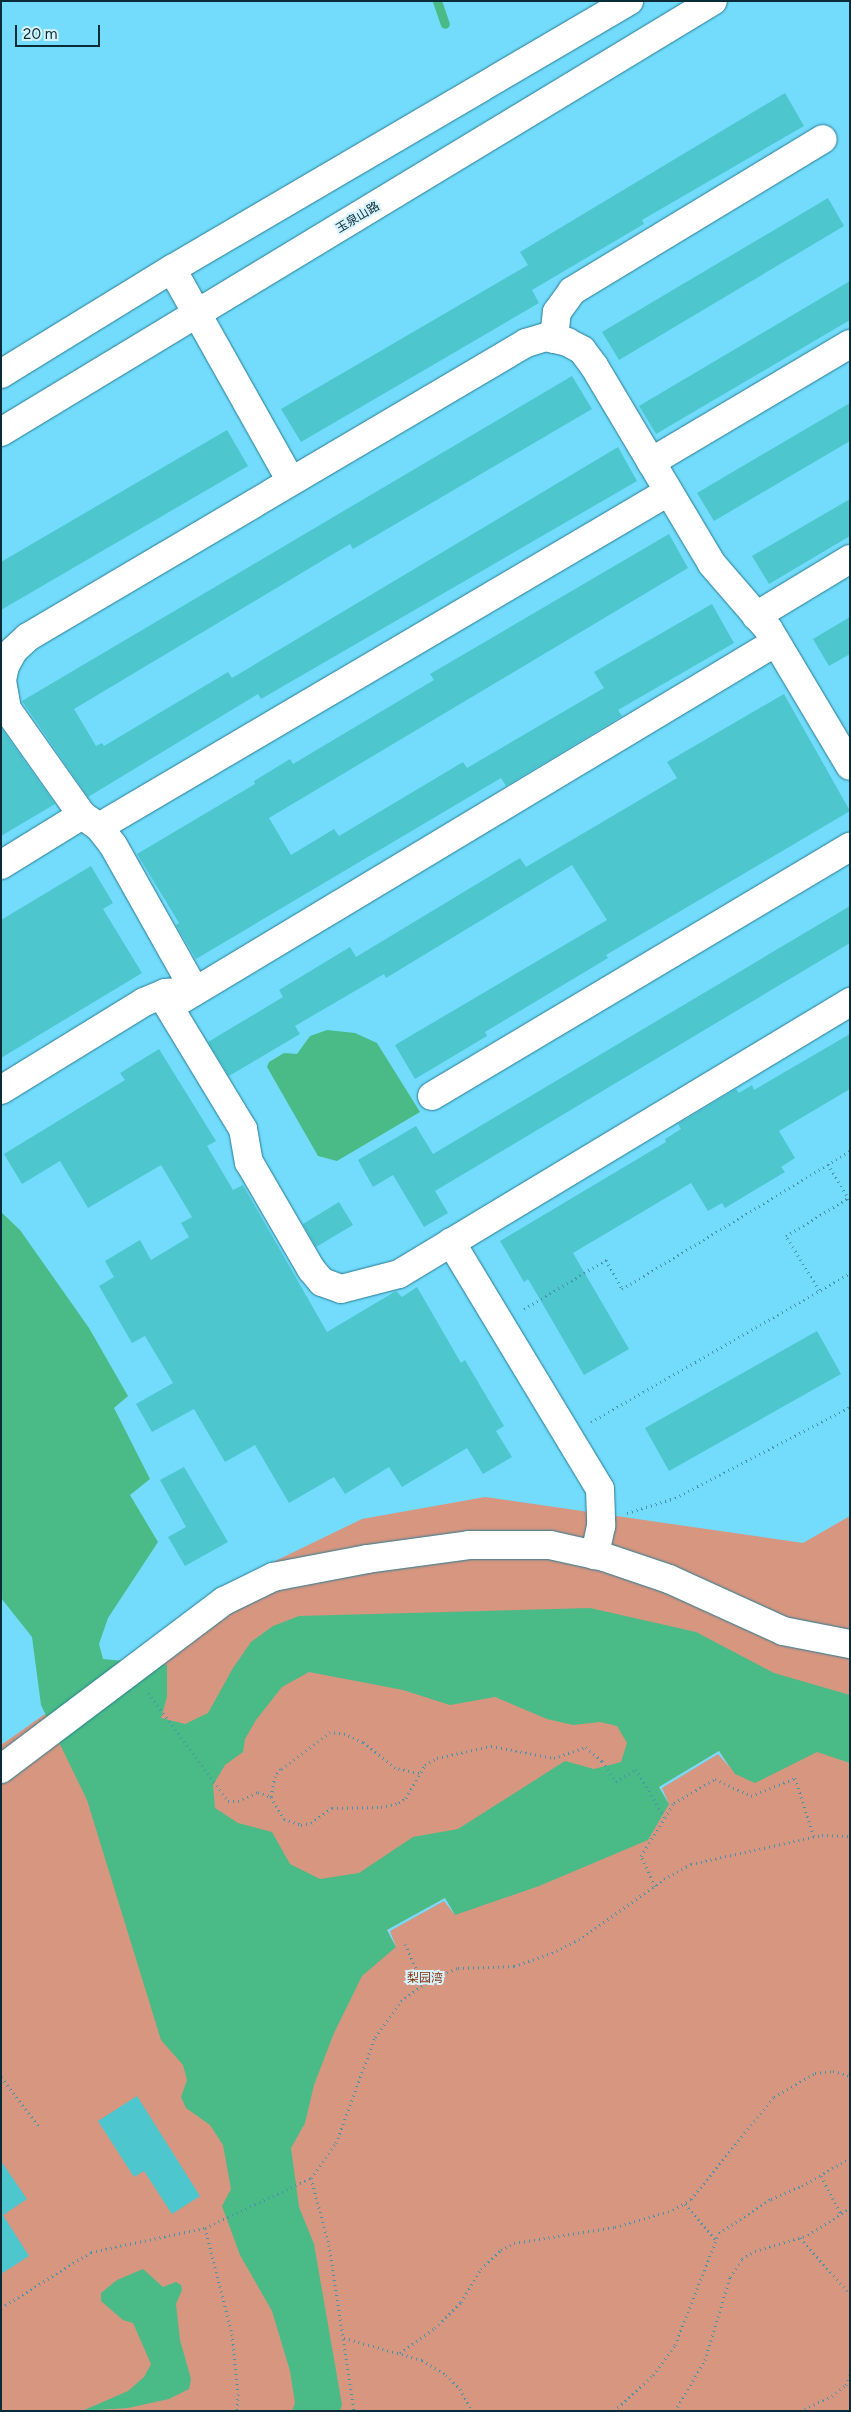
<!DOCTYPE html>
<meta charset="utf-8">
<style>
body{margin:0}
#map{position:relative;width:851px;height:2412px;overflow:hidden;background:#73dcfc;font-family:Figtree,"Noto Sans SC",sans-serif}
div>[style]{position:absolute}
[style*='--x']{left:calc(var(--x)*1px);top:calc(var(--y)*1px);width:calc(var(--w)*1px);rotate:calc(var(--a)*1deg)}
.green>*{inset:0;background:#d69680}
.water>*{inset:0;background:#4abb86}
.pier>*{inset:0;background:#73dcfc}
.stream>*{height:9px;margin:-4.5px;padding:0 4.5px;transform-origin:4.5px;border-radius:4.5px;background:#4abb86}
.building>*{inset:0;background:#4dc7cd}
.path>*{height:3px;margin-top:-1.5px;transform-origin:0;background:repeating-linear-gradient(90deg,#4793aa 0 1px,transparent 0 5px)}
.roads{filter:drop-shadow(0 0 1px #277b92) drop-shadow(0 0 1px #277b92)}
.minor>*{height:28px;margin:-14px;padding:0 14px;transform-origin:14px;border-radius:14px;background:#fff}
span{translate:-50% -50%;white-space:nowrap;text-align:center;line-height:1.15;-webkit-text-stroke:4px #d6f2fb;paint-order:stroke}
.street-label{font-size:12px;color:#092c36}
.park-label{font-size:12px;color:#8b3411}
.frame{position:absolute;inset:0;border:2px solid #092c36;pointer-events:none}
.scale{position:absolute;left:15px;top:25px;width:85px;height:22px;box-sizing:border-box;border:2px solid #092c36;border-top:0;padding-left:6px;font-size:15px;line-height:18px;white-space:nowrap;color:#092c36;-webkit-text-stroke:4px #d6f2fb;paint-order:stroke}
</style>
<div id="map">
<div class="green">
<i style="clip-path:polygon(485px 1497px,803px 1543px,850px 1516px,850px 2411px,1px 2411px,1px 1745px,234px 1581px,362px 1519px)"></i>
</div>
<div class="water">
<i style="clip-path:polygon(327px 1030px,355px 1033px,377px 1043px,420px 1112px,337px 1161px,318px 1156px,267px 1067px,269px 1062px,284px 1053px,297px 1054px,310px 1036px)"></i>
<i style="clip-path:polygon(evenodd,1px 1212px,20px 1230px,89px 1328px,128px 1396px,114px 1408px,150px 1479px,130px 1495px,158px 1542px,108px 1618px,99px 1644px,103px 1659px,167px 1665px,167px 1697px,161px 1718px,185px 1724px,208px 1713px,233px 1668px,251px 1642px,273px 1626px,299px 1616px,590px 1608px,696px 1632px,774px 1673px,850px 1695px,850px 1763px,817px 1752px,755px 1783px,735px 1774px,719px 1751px,659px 1787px,669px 1804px,648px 1840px,539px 1886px,455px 1915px,445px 1898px,387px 1930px,396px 1947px,362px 1976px,334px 2033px,314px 2085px,305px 2123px,291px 2148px,299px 2207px,314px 2244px,342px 2405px,340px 2411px,292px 2411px,295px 2403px,290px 2371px,272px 2311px,240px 2255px,222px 2206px,231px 2189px,223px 2145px,210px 2125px,186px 2108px,181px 2097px,187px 2080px,183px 2065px,161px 2040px,87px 1800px,41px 1705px,32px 1637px,1px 1598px,1px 1212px,309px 1672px,403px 1690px,450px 1705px,495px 1697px,547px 1719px,573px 1725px,600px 1722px,617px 1726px,627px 1743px,621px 1762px,594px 1769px,565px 1761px,458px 1829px,413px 1837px,359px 1873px,320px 1879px,290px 1864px,272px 1832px,238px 1823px,215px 1808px,213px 1785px,225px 1765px,243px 1752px,245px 1739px,256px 1720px,282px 1687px,309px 1672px)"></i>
<i style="clip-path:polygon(143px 2269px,163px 2287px,176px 2282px,181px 2285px,182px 2290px,176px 2304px,180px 2340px,191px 2379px,189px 2389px,169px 2399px,128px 2408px,82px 2411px,128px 2391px,144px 2377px,151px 2364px,133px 2323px,123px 2320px,101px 2301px,101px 2293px,117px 2280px)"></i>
</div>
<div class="pier">
<i style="clip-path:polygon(719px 1751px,730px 1768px,718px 1754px,662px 1788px,669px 1804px,659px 1787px)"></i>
<i style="clip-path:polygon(445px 1898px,455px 1915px,444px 1901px,390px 1931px,396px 1947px,387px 1930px)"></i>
</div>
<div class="stream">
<i style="--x:437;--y:1;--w:24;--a:71"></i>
</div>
<div class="building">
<i style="clip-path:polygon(785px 93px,804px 126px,642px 220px,644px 224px,532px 290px,539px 303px,301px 442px,281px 409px,528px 265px,520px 252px)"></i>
<i style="clip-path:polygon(828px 198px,844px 226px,619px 360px,602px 332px)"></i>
<i style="clip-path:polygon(850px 281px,850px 320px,656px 434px,639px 406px)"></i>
<i style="clip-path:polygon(572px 376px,592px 409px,353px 549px,350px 544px,74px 709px,96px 746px,102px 743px,104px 746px,228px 672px,232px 678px,618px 447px,637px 481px,261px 699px,258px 694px,88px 797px,22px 701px)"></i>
<i style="clip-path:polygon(850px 403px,850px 441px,714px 521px,697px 493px)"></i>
<i style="clip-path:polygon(227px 430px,248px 466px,1px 610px,1px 562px)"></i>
<i style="clip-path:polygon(850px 499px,850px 536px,769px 584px,752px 556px)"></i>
<i style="clip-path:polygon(669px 534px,688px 568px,269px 818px,291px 855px,334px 829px,339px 836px,463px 762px,467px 768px,604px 688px,594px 672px,712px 604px,734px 643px,618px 710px,622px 716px,506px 786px,501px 778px,196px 959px,176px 925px,179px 923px,137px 854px,255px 784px,254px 781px,290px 759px,293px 764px,434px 680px,430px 674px)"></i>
<i style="clip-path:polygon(850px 617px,850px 654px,829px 666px,813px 639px)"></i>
<i style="clip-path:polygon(784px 694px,850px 811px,606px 955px,608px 958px,485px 1032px,487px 1036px,415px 1079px,395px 1045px,607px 920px,572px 865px,386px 978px,384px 974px,295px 1026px,300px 1034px,229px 1076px,208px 1042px,283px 997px,279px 990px,350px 947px,356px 957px,520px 858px,526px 867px,677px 778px,667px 762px)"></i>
<i style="clip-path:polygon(1px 728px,55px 804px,1px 836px)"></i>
<i style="clip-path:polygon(91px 866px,113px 903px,103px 909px,142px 973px,1px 1058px,1px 920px)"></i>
<i style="clip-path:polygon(850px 906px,850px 943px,435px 1191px,448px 1213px,424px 1227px,393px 1175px,373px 1187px,358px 1160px,416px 1126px,433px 1154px)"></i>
<i style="clip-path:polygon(850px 1034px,850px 1089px,779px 1131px,795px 1158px,781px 1167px,785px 1172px,725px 1208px,722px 1203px,708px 1211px,691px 1183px,573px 1253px,629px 1349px,584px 1375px,528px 1279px,524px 1282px,500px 1241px,666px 1142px,665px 1139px,681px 1129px,678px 1124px,736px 1089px,739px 1093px,752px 1085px,754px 1090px)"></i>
<i style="clip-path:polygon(159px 1049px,216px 1141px,207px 1146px,233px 1190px,243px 1185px,327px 1332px,396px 1291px,402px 1297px,417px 1287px,461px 1363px,465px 1360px,504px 1426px,496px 1431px,512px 1457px,483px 1474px,467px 1448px,402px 1487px,389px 1467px,345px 1494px,334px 1477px,289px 1503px,255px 1445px,225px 1462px,194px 1409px,152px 1432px,136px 1404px,173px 1383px,145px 1336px,132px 1343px,99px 1286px,114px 1277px,105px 1261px,140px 1240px,151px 1260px,189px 1237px,181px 1223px,192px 1217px,161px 1165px,88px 1208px,60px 1161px,22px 1184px,4px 1154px,125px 1080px,120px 1073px)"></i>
<i style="clip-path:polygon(339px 1202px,353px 1225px,316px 1247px,303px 1224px)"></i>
<i style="clip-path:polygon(817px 1331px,841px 1374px,669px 1471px,645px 1428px)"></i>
<i style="clip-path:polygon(184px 1467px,228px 1542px,185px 1566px,168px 1537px,186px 1527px,160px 1480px)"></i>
<i style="clip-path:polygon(137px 2096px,200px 2196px,172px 2214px,144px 2171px,134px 2177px,98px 2121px)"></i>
<i style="clip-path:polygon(1px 2161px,27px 2199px,3px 2215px,29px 2256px,1px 2274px)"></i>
</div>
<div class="path">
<i style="--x:828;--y:1164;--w:43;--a:59.3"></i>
<i style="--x:819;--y:1290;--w:63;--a:-121.4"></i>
<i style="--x:786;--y:1236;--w:73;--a:-31.5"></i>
<i style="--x:524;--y:1309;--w:96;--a:-30.9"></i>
<i style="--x:606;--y:1260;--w:33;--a:61"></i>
<i style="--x:622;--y:1289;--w:267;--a:-31.2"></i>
<i style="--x:591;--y:1422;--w:299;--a:-29.9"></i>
<i style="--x:627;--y:1513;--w:50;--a:-17.4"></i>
<i style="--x:675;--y:1498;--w:197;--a:-27.5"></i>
<i style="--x:148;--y:1693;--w:134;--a:53.5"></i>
<i style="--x:228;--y:1801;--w:10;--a:0"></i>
<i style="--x:238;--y:1801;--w:22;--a:-24"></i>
<i style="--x:258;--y:1792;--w:14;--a:21"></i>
<i style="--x:419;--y:1773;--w:25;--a:-168"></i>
<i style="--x:395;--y:1768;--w:41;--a:-140.9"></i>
<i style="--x:363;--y:1742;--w:20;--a:-156"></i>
<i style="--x:345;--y:1734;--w:15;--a:-172"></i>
<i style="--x:330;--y:1732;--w:61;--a:142.9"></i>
<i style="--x:281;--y:1769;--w:9;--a:131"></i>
<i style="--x:275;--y:1776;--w:21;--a:101"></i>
<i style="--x:271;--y:1797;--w:26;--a:59"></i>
<i style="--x:284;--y:1819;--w:18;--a:19"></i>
<i style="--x:301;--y:1825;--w:10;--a:-11"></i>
<i style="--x:311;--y:1823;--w:26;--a:-36"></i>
<i style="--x:332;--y:1808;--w:49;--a:-1.2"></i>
<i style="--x:381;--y:1807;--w:18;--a:-13"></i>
<i style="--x:399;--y:1803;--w:9;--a:-36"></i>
<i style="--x:406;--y:1798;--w:38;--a:-60"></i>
<i style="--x:425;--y:1765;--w:14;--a:-30"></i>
<i style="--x:437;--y:1758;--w:55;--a:-12.5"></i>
<i style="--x:491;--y:1746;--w:64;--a:10.8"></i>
<i style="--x:554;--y:1758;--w:34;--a:-19"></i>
<i style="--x:586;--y:1747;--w:21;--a:41"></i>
<i style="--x:602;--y:1761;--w:25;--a:56"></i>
<i style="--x:616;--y:1782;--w:24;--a:-33"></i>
<i style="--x:636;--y:1769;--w:57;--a:59.4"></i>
<i style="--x:655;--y:1886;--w:33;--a:-115"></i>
<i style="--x:641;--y:1856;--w:62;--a:-58.1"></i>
<i style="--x:674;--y:1803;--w:48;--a:-30.3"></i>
<i style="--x:715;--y:1779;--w:40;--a:25"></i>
<i style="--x:751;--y:1796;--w:48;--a:-22.2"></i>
<i style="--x:795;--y:1778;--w:62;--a:72.1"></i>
<i style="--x:405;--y:1944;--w:44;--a:65.8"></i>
<i style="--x:1;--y:2077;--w:64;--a:52.6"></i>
<i style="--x:821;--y:2176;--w:43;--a:62.2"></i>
<i style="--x:311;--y:2178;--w:69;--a:75"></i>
<i style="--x:329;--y:2245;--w:168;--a:81.4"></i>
<i style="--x:685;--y:2204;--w:48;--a:49.3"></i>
<i style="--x:205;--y:2228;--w:109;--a:75.7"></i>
<i style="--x:232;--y:2334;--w:60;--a:84.3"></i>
<i style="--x:238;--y:2394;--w:17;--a:93"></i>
<i style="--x:800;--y:2238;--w:75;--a:48.2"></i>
<i style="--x:1;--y:2308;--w:106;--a:-31.9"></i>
<i style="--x:91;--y:2252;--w:116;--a:-11.9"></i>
<i style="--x:205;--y:2228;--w:117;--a:-25.3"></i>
<i style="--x:311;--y:2178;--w:43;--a:-54.5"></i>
<i style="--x:336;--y:2143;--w:113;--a:-69.8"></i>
<i style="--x:375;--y:2037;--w:44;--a:-54.2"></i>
<i style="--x:401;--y:2001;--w:39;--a:-36"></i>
<i style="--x:433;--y:1978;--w:27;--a:-22"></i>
<i style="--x:458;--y:1968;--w:56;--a:-2"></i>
<i style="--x:514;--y:1966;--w:40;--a:-18.9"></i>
<i style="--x:552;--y:1953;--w:35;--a:-27"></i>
<i style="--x:583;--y:1937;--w:100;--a:-35.6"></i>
<i style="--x:664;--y:1879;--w:31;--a:-29"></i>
<i style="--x:691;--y:1864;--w:134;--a:-12.5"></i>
<i style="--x:822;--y:1835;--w:28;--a:2"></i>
<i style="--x:344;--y:2338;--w:81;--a:15.8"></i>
<i style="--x:422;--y:2360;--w:28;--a:32"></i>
<i style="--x:446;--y:2375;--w:20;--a:45"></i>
<i style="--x:460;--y:2389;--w:25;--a:61"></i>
<i style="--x:400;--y:2353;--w:43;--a:-35.5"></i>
<i style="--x:435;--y:2328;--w:37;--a:-45"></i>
<i style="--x:461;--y:2302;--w:39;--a:-59"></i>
<i style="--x:481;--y:2269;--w:28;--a:-44"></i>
<i style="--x:501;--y:2250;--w:15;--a:-28"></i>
<i style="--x:514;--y:2243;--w:102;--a:-9"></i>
<i style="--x:615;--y:2227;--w:60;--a:-16.3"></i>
<i style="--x:673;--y:2210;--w:21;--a:-31"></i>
<i style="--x:691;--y:2199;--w:132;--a:-50.9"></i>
<i style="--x:774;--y:2097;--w:48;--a:-30.3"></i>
<i style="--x:815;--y:2073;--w:18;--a:-6"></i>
<i style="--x:833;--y:2071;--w:18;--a:16"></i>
<i style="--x:614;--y:2411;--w:53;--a:-42.7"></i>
<i style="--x:653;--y:2375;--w:37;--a:-54"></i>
<i style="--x:675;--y:2345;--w:120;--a:-68.6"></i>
<i style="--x:719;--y:2233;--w:62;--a:-33.2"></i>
<i style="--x:771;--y:2199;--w:34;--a:-23"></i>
<i style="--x:802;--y:2186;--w:56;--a:-30.3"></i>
<i style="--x:675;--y:2411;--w:59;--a:-59.5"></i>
<i style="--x:705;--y:2360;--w:87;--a:-73.2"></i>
<i style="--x:730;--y:2277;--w:22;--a:-56"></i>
<i style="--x:742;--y:2259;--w:15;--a:-32"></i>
<i style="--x:755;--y:2251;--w:55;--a:-16.8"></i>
<i style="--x:808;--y:2235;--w:50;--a:-32.7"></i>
<i style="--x:800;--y:2411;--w:35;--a:-25"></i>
<i style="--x:832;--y:2396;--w:18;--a:-38"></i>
<i style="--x:846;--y:2385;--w:11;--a:-68"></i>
</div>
<div class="roads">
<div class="minor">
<i style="--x:172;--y:269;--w:243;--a:60.7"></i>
<i style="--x:554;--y:339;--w:27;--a:-84"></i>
<i style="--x:557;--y:312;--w:26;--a:-54"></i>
<i style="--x:572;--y:291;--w:293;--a:-31.2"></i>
<i style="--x:1;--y:374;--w:201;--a:-31.6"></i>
<i style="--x:172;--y:269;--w:530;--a:-30.39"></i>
<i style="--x:1;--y:432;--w:832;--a:-31.19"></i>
<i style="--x:651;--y:462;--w:231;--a:-30.7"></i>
<i style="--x:756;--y:616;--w:110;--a:-31.2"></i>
<i style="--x:776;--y:642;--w:708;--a:148.98"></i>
<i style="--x:169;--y:1007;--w:143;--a:58.8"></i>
<i style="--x:243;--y:1129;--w:34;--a:80"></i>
<i style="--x:249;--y:1162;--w:124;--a:59.9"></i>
<i style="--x:311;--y:1269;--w:17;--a:50"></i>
<i style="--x:322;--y:1282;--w:20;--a:20"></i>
<i style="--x:341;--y:1289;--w:60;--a:-14.5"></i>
<i style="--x:399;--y:1274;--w:527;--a:-31.09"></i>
<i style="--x:99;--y:827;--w:660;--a:-30.49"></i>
<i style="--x:1;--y:865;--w:95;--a:-31.7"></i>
<i style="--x:1;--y:1090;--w:168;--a:-31.6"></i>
<i style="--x:144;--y:1002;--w:23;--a:-23"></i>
<i style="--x:165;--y:993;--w:30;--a:-4"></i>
<i style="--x:195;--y:991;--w:167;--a:-119.3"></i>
<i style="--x:113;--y:845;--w:23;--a:-128"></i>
<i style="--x:99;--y:827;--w:21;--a:-145"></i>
<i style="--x:82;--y:815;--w:130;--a:-125.3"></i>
<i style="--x:7;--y:709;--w:29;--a:-100"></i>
<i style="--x:2;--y:680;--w:14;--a:-78"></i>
<i style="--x:5;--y:666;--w:18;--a:-61"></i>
<i style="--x:14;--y:650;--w:19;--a:-43"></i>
<i style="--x:28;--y:637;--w:578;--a:-30.56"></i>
<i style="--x:526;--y:343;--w:21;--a:-17"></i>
<i style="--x:546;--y:337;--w:22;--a:13"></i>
<i style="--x:567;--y:342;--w:17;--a:28"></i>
<i style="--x:582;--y:350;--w:20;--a:53"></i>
<i style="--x:594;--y:366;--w:230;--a:59.2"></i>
<i style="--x:712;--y:564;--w:87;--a:49.2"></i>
<i style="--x:769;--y:630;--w:158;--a:59.2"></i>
<i style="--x:432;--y:1096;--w:487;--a:-30.8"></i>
<i style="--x:451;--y:1242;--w:288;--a:58.9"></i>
<i style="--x:600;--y:1489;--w:37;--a:88"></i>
<i style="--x:601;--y:1526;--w:30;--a:102"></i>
<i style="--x:1;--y:1769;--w:279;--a:-37"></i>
<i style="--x:224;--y:1601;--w:55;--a:-26.1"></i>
<i style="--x:273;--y:1577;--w:96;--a:-10.8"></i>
<i style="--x:367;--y:1559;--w:103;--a:-7.8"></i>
<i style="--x:469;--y:1545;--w:81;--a:0"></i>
<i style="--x:550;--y:1545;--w:55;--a:12.5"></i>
<i style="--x:604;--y:1557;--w:69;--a:18.7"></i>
<i style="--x:669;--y:1579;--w:125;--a:24.5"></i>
<i style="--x:783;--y:1631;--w:68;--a:11"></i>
</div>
</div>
<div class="street-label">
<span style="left:358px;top:218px;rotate:-31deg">玉泉山路</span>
</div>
<div class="park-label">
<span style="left:425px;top:1979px">梨园湾</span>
</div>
<div class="frame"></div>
<div class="scale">20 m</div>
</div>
